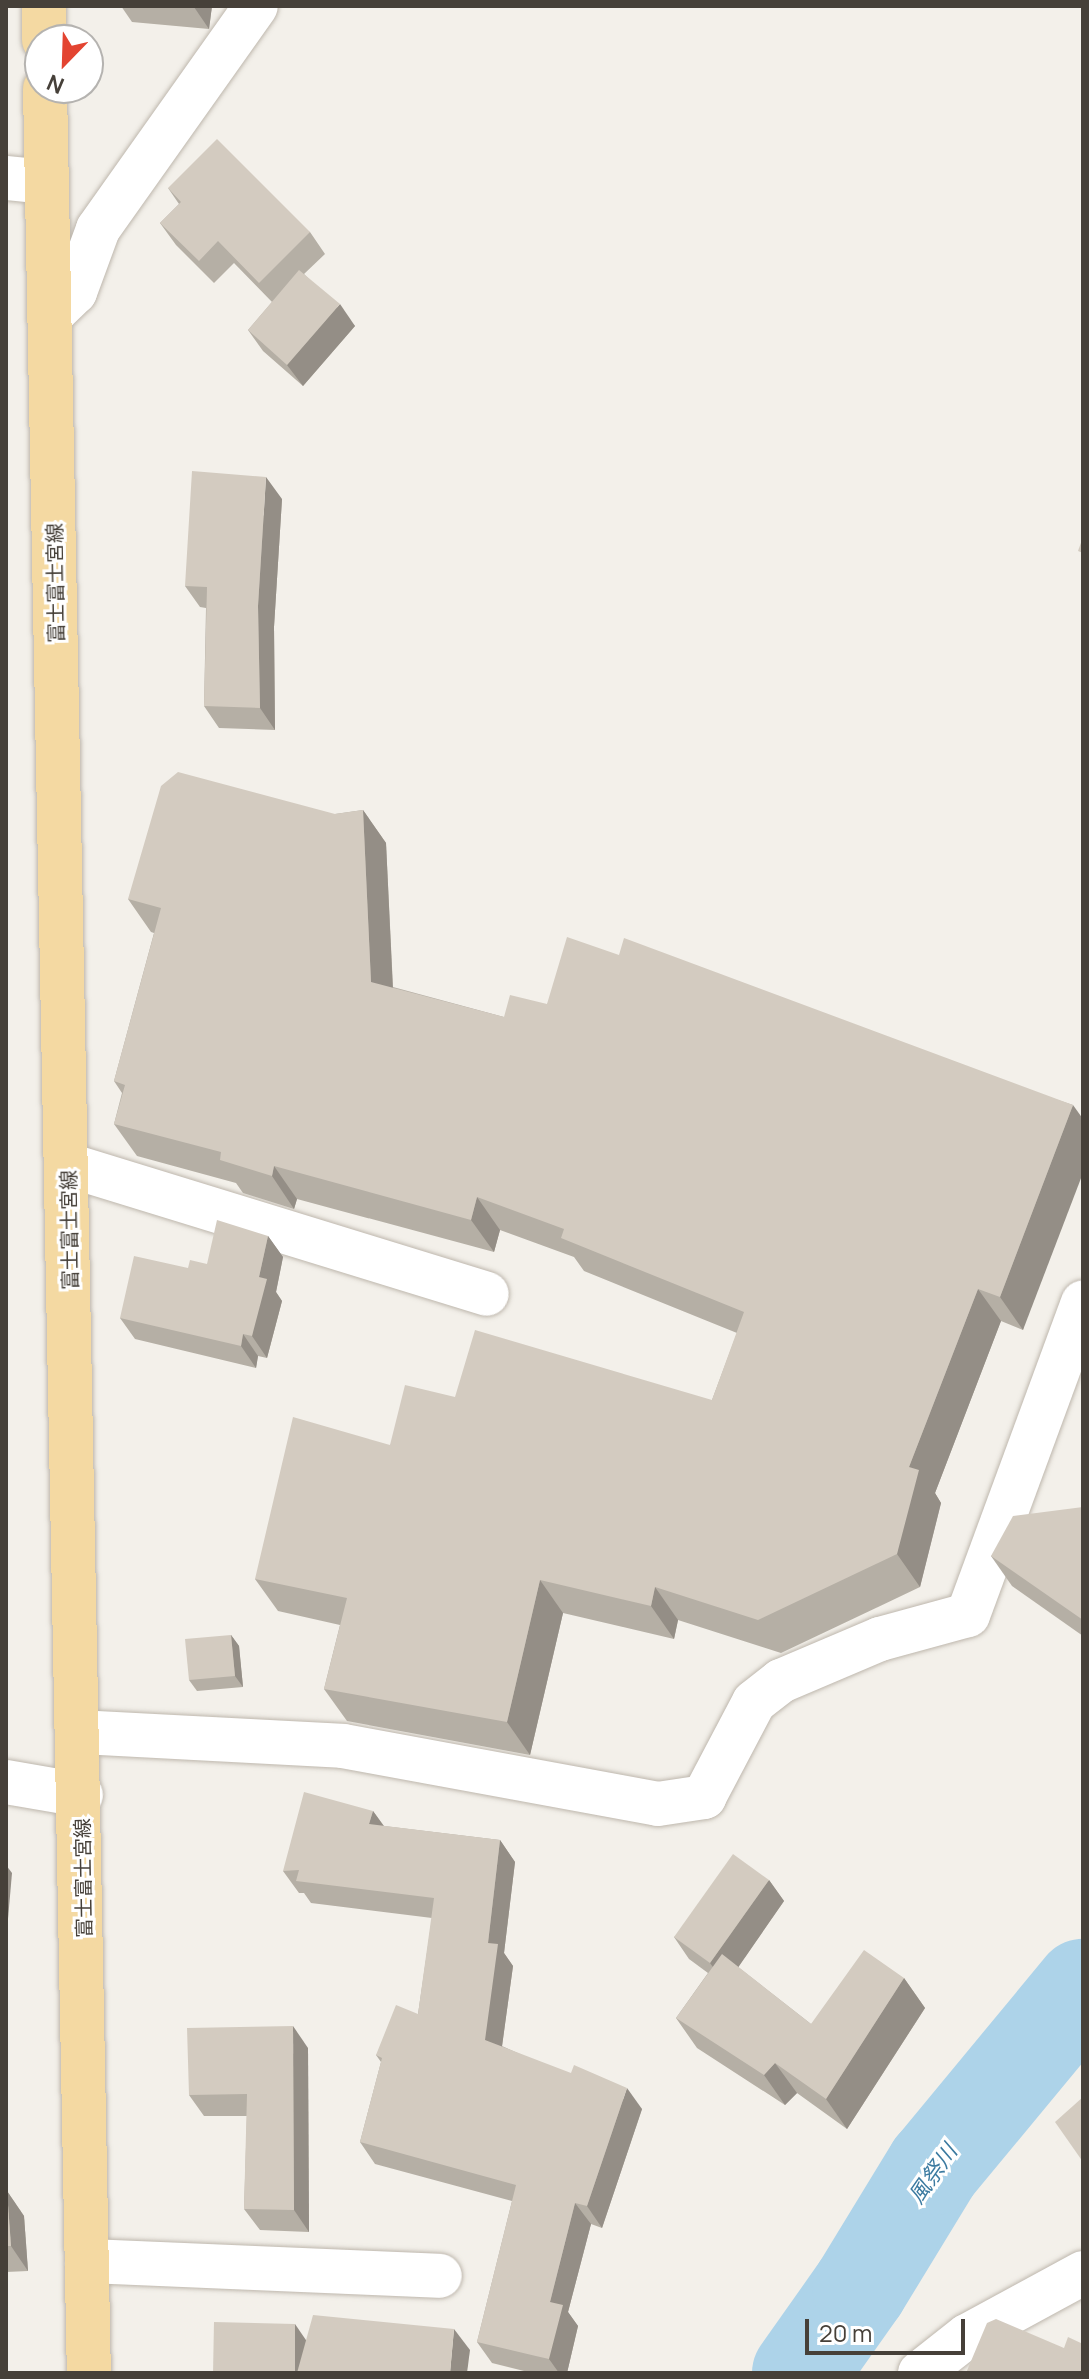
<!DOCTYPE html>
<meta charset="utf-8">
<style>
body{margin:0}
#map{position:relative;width:1089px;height:2379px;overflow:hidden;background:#f3f0ea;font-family:Manrope,"Noto Sans JP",sans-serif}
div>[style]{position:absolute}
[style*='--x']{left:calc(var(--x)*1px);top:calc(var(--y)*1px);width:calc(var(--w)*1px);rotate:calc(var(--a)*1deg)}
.river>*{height:96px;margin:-48px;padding:0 48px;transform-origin:48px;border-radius:48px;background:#add3e9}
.roads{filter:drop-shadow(0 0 2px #beb7ad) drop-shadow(0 0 2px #beb7ad)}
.minor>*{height:44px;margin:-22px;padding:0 22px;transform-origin:22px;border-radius:22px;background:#fff}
.major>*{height:44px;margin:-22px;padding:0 22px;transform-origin:22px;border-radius:22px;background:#f4d9a2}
.wall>*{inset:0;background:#b5afa5}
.shaded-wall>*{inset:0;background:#948e86}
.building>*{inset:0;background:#d3cbc0}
span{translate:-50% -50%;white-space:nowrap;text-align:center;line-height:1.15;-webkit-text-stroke:6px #fff;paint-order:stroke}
.street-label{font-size:20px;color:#464039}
.water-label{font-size:22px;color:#3b7aa0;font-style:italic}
.frame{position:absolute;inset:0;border:8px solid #464039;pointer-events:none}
.north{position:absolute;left:24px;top:24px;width:80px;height:80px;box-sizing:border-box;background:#fff;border:2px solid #b5b3b0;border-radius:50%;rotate:203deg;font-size:22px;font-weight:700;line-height:32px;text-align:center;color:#464039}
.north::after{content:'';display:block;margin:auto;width:28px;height:36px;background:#e34431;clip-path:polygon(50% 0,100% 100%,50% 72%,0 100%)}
.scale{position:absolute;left:805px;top:2319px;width:160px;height:36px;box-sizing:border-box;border:4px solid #464039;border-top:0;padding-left:10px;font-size:24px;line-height:28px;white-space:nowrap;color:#464039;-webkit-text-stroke:6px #fff;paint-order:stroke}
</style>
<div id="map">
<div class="river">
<i style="--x:800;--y:2373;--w:104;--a:-54.8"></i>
<i style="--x:860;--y:2288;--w:142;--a:-58.6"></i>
<i style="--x:934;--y:2167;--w:234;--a:-50.4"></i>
</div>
<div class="roads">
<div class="minor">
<i style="--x:6;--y:178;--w:40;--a:5.7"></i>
<i style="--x:49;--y:317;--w:36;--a:-44"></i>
<i style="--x:75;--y:292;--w:67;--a:-69.9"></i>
<i style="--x:98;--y:229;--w:273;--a:-54.7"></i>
<i style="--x:68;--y:1165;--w:438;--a:17.1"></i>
<i style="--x:80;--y:1732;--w:263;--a:3"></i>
<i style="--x:343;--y:1746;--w:320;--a:10.4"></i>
<i style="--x:658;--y:1804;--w:47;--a:-8.7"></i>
<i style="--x:704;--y:1797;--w:107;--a:-62.2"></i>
<i style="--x:754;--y:1702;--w:34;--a:-38"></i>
<i style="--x:781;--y:1681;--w:108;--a:-23"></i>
<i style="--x:880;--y:1639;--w:91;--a:-15.3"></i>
<i style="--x:968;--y:1615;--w:333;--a:-69.8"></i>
<i style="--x:6;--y:1782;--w:76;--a:9.8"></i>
<i style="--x:87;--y:2261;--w:353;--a:2.4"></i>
<i style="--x:920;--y:2373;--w:60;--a:-38.2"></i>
<i style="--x:967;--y:2336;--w:132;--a:-28.5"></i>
</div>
<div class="major">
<i style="--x:44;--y:6;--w:34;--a:90"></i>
<i style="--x:45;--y:88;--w:2285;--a:88.9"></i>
</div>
</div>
<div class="wall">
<i style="clip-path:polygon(121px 6px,212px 6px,209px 29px,132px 22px)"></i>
<i style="clip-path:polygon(168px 188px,310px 232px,325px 254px,304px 274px,355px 326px,303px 386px,263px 351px,248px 330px,272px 302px,234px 263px,214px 283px,176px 245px,160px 223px,179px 204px)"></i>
<i style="clip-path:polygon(282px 499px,274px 627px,275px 730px,219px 728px,204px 706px,206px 608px,200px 607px,185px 586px)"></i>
<i style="clip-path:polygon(363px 810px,386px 843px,393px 987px,504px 1017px,547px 1004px,619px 955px,1073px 1105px,1023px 1330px,1001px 1321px,935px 1493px,941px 1503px,920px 1587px,781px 1653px,678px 1620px,674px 1639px,563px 1613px,530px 1755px,347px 1721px,324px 1689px,340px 1625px,278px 1611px,255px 1579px,390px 1445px,455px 1397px,712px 1400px,737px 1333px,584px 1271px,574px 1257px,500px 1230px,494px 1252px,297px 1199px,294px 1209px,243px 1193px,236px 1183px,137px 1156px,114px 1124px,122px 1093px,114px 1081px,154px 933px,151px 932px,128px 899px,335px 814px)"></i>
<i style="clip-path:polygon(268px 1236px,283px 1257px,276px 1292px,282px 1301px,267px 1358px,258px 1356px,256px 1368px,135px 1339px,120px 1318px,188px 1268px,207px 1264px)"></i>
<i style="clip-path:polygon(1083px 1507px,1083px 1636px,1012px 1586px,991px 1556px)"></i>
<i style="clip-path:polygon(231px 1635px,239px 1646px,243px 1687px,197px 1691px,189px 1680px)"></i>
<i style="clip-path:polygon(373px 1811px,384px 1826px,500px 1840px,515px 1862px,504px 1953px,513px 1966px,502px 2046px,642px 2109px,602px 2228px,591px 2224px,568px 2312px,578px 2326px,567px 2373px,532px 2373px,492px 2363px,477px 2342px,512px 2201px,375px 2164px,360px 2142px,381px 2062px,376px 2055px,418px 2014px,432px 1918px,311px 1903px,304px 1893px,299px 1893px,283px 1871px)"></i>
<i style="clip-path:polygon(769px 1880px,784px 1901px,738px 1967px,811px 2024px,904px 1978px,925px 2008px,847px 2129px,797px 2093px,785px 2105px,697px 2048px,676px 2018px,708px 1973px,689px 1959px,674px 1937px)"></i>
<i style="clip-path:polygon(308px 2048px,309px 2232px,260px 2230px,244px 2209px,247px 2116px,204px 2116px,189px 2095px)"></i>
<i style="clip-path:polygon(7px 2191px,24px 2216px,28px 2271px,6px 2272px,6px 2192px)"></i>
</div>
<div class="shaded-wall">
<i style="clip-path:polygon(194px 6px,212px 6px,209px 29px,194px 7px)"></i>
<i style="clip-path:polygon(340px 304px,355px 326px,303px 386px,287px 365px)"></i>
<i style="clip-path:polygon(266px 477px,282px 499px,274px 627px,275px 730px,260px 708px,258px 606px)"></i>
<i style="clip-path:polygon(363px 810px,386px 843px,394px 1014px,371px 982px)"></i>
<i style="clip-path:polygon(1073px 1105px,1083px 1119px,1083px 1173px,1023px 1330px,1000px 1297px)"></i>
<i style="clip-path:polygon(274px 1166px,297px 1199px,294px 1209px,272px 1176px)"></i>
<i style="clip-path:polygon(477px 1197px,500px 1230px,494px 1252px,471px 1220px)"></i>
<i style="clip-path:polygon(268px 1236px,283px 1257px,276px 1292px,282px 1301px,267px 1358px,252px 1336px,259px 1277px)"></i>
<i style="clip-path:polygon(978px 1289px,1001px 1321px,935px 1493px,941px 1503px,920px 1587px,897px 1554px,909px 1467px)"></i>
<i style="clip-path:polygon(243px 1334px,258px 1356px,256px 1368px,241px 1346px)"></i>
<i style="clip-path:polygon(540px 1580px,563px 1613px,530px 1755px,507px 1722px)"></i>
<i style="clip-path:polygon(655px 1587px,678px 1620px,674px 1639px,651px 1606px)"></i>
<i style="clip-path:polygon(231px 1635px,239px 1646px,243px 1687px,235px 1676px)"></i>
<i style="clip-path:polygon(373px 1811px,388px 1832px,369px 1824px)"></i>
<i style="clip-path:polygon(500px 1840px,515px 1862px,504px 1953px,513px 1966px,500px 2061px,485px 2040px,488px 1943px)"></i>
<i style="clip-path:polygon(6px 1865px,12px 1873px,8px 1919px,6px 1916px)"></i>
<i style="clip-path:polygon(769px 1880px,784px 1901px,726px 1985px,710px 1963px)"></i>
<i style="clip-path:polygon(904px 1978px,925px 2008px,847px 2129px,826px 2099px)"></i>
<i style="clip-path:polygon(293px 2026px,308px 2048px,309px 2232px,294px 2210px)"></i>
<i style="clip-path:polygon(775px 2063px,797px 2093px,785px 2105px,764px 2075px)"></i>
<i style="clip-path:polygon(627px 2088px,642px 2109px,602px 2228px,587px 2206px)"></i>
<i style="clip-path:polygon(7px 2191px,24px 2216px,28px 2271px,11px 2246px)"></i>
<i style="clip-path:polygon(575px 2203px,591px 2224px,568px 2312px,578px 2326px,567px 2373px,559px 2373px,549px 2359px,550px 2302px)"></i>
<i style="clip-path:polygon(295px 2324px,310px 2346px,310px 2373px,295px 2373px)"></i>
<i style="clip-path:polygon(454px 2329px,470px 2350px,467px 2373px,450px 2373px)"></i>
</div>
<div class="building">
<i style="clip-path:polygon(217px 139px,310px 232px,259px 283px,218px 241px,199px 261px,160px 223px,181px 202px,168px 188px)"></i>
<i style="clip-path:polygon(299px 270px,340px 304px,287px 365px,248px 330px)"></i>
<i style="clip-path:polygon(192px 471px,266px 477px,258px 606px,260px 708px,204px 706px,207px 587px,185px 586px)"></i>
<i style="clip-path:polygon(1083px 537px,1083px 553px,1078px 551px)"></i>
<i style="clip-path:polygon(178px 772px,335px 814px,363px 810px,371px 982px,504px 1017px,510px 995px,547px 1004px,567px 937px,619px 955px,624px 938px,1073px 1105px,1000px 1297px,978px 1289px,909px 1467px,919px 1470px,897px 1554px,758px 1620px,655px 1587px,651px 1606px,540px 1580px,507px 1722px,324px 1689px,347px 1598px,255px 1579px,293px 1417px,390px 1445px,405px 1385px,455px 1397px,475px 1330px,712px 1400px,744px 1312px,561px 1238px,564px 1229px,477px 1197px,471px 1220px,274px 1166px,272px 1176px,220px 1160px,221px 1152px,114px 1124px,125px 1085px,114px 1081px,161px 908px,128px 899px,161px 786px)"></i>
<i style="clip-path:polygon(217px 1220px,268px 1236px,259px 1277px,267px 1279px,252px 1336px,243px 1334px,241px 1346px,120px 1318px,134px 1256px,188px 1268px,190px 1260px,207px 1264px)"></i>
<i style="clip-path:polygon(1083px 1507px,1083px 1620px,991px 1556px,1013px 1516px)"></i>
<i style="clip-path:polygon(231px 1635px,235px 1676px,189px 1680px,185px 1639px)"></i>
<i style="clip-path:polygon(304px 1792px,373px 1811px,369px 1824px,500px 1840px,488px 1943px,498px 1944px,485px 2040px,571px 2073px,574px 2065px,627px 2088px,587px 2206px,575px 2203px,550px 2302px,563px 2305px,549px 2359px,477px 2342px,516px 2185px,360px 2142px,382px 2058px,376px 2055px,396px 2005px,418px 2014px,434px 1898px,296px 1881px,299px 1870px,283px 1871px)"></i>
<i style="clip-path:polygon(733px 1854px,769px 1880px,710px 1963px,674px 1937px)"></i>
<i style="clip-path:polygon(864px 1950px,904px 1978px,826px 2099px,775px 2063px,764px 2075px,676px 2018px,722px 1954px,811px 2024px)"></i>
<i style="clip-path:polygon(293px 2026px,294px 2210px,244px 2209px,247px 2094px,189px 2095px,187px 2028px)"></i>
<i style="clip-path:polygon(1083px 2097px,1083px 2162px,1055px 2122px)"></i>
<i style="clip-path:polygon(7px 2191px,11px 2246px,6px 2246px,6px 2192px)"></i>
<i style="clip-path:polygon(313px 2315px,454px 2329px,450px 2373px,297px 2373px)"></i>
<i style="clip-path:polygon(996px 2319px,1064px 2348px,1068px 2337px,1083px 2344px,1083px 2373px,966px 2373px,987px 2323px)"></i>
<i style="clip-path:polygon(214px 2322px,295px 2324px,295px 2373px,213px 2373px)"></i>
</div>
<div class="street-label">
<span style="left:55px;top:583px;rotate:-91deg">富士富士宮線</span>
<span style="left:69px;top:1230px;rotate:-91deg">富士富士宮線</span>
<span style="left:83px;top:1878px;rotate:-91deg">富士富士宮線</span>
</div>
<div class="water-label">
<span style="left:933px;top:2174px;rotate:-55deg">風祭川</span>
</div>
<div class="frame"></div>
<div class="north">N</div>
<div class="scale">20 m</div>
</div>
